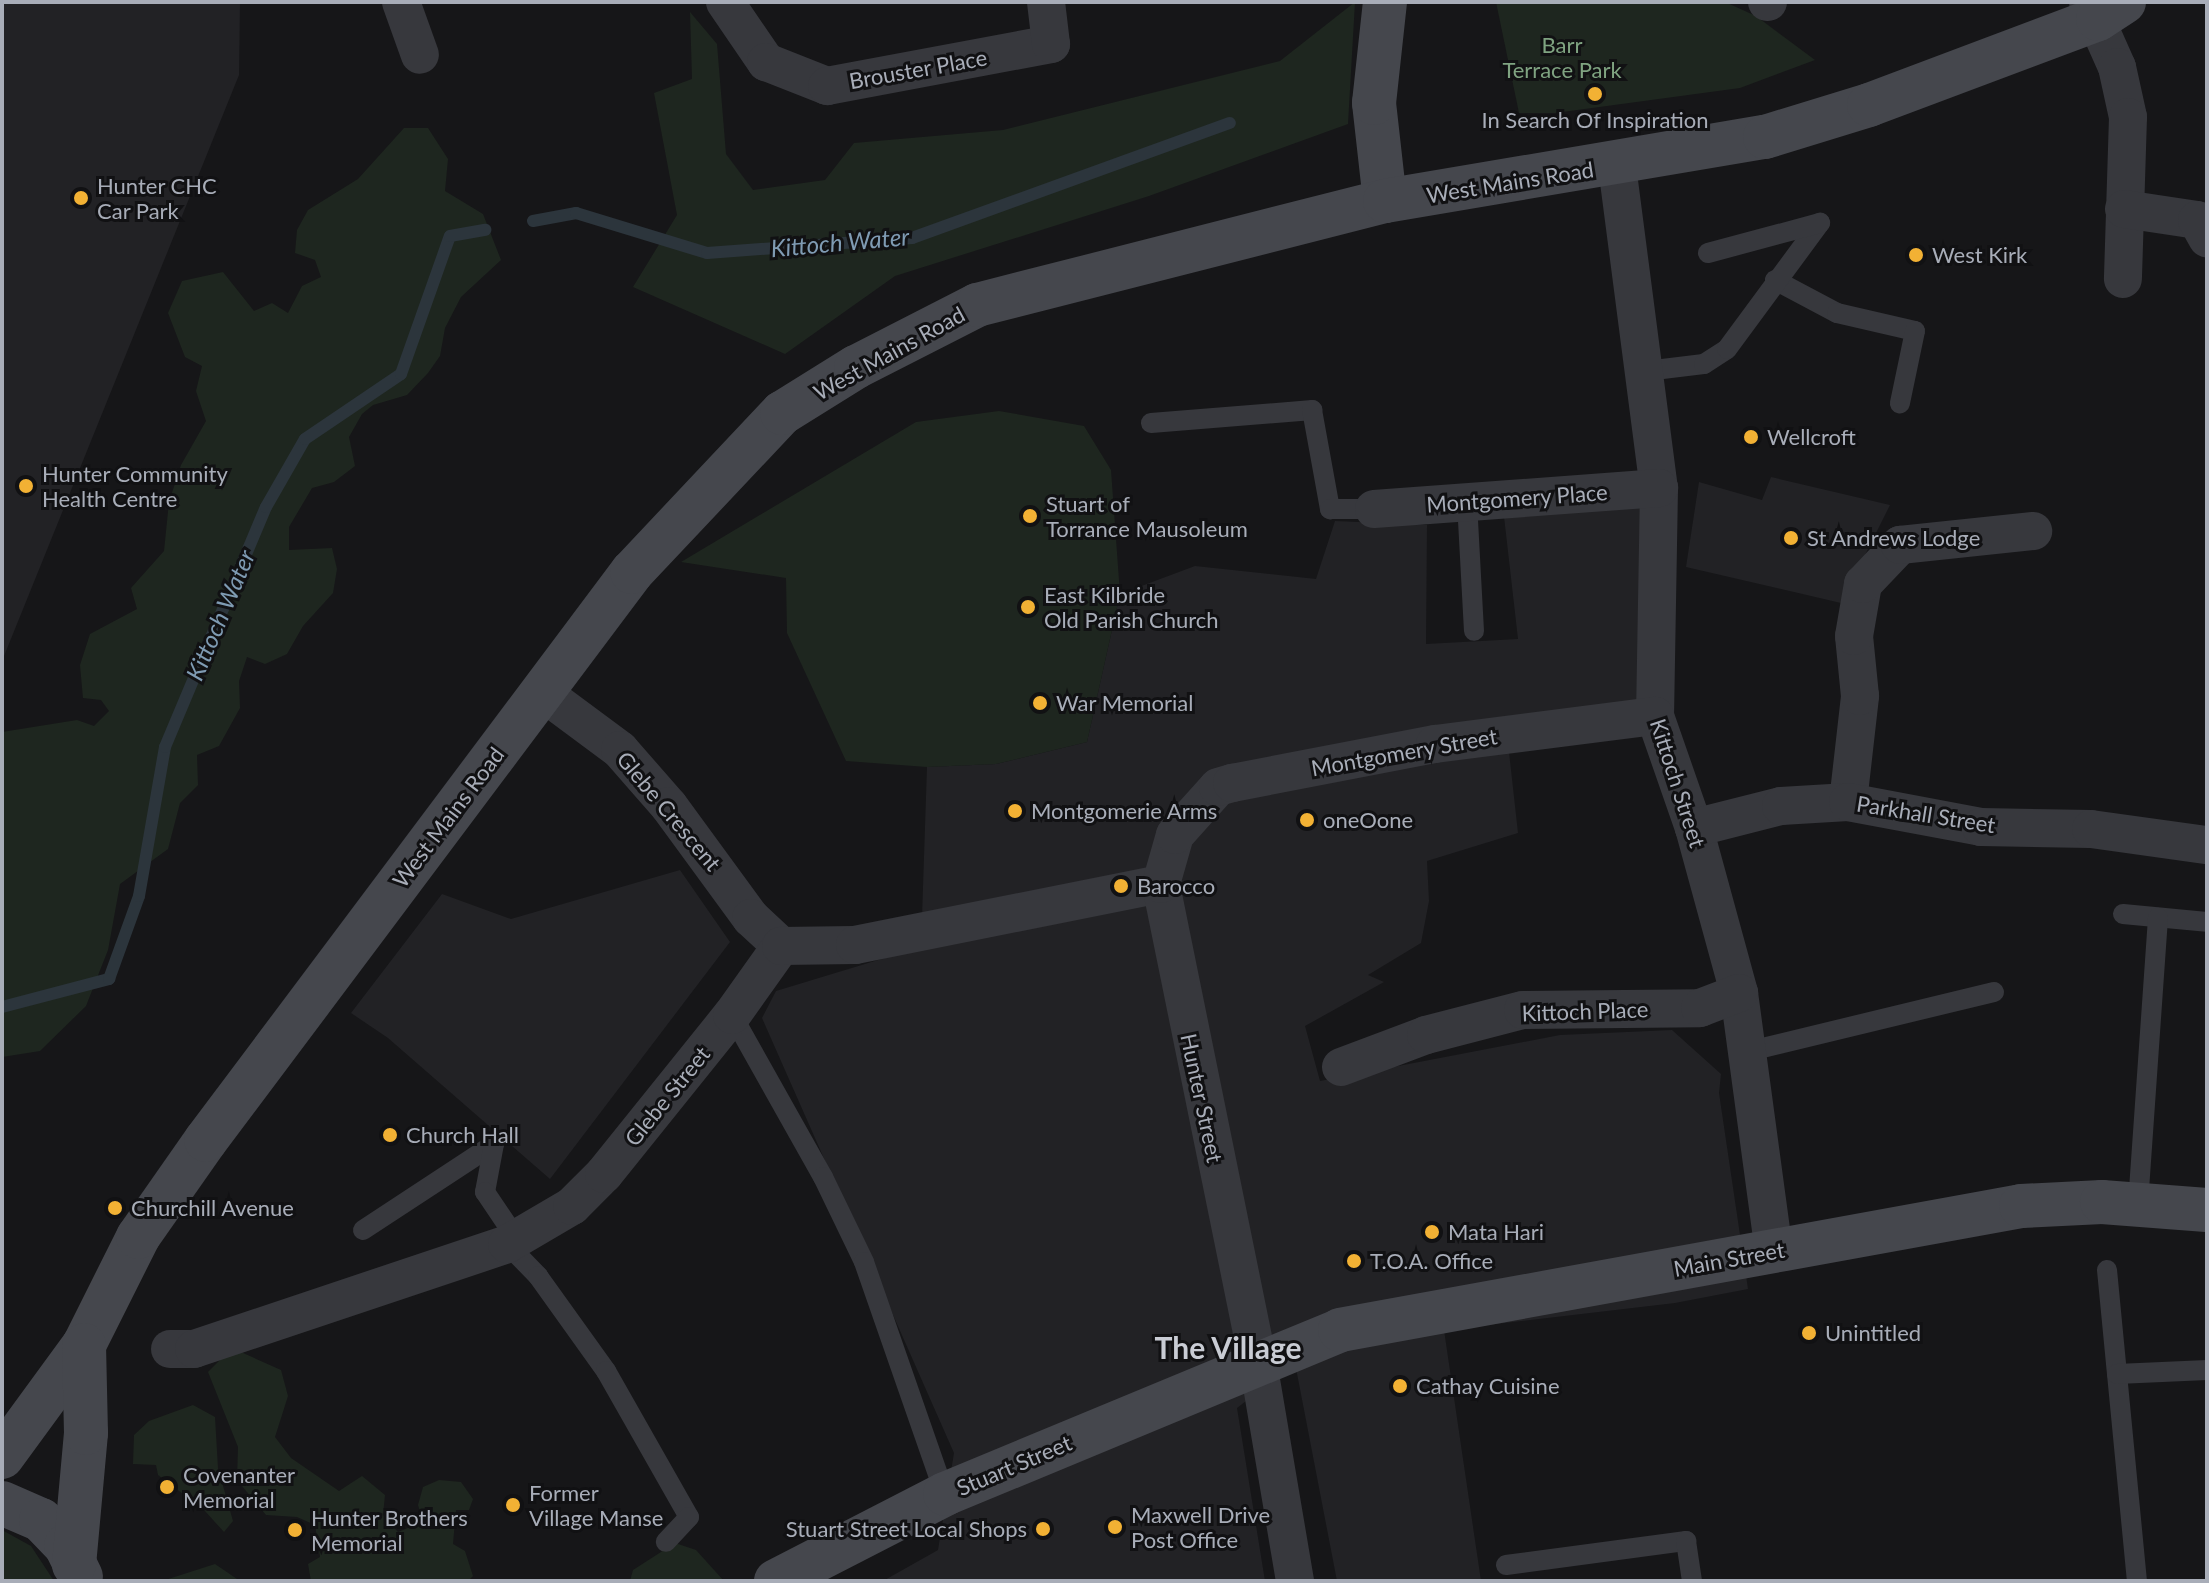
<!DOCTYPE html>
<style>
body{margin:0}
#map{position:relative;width:2209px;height:1583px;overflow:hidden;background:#161618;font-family:Lato,sans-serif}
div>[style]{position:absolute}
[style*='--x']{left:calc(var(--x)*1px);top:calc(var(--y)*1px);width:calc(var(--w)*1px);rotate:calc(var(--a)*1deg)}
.built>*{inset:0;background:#222225}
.green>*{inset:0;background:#1e261f}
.stream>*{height:12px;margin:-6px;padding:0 6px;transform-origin:6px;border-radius:6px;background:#2c353c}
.lane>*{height:20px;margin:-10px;padding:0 10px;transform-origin:10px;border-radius:10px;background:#37383d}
.street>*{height:38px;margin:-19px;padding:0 19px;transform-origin:19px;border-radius:19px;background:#37383d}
.secondary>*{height:44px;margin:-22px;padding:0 22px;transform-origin:22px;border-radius:22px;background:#45474d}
.dots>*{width:22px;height:22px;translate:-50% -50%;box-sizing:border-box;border:4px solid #111113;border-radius:50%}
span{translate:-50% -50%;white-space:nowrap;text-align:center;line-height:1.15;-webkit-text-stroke:6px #111113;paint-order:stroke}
.park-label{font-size:22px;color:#7fa381}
.street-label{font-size:22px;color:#a8adb8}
.poi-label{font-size:22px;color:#a8adb8}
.left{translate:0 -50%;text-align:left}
.right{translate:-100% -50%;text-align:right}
.water-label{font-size:24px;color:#7f9bb3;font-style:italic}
.district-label{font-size:30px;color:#c9ccd4;font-weight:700}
.frame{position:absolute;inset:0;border:4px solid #a8adb8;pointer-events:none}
</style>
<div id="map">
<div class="built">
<i style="clip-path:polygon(2px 2px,240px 2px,239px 75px,2px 661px)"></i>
<i style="clip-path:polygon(1771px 477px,1890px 505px,1841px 603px,1686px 567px,1699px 482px,1762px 500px)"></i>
<i style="clip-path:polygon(1659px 488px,1655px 716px,1507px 734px,1518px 833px,1427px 861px,1429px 901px,1421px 943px,1368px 975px,1384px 982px,1305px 1026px,1320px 1081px,1560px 1035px,1672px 1030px,1721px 1074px,1719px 1093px,1748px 1289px,1675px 1303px,1444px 1330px,1481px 1581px,1337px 1581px,1295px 1363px,1237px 1408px,1265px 1581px,883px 1581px,938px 1550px,954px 1453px,762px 1018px,776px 991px,921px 947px,927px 767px,996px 764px,1087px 742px,1120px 594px,1195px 566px,1316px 579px,1335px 521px,1427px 525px,1426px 644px,1518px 639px,1502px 499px)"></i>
<i style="clip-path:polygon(680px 870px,730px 942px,550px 1179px,388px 1038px,351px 1013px,442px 894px,511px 919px)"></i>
</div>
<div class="green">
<i style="clip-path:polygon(1355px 2px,1348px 124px,1149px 196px,895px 276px,785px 354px,633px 287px,677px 215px,654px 93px,692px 79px,690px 12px,717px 44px,726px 154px,753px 190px,825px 180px,854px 143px,1003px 130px,1280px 61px)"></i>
<i style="clip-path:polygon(1496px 2px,1725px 2px,1756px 16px,1815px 60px,1740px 88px,1555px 113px,1519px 113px)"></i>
<i style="clip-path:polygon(404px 128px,428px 128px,448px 159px,445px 191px,483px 214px,501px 260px,461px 297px,445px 328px,440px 356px,428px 373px,407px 395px,373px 405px,362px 414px,349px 437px,355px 466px,334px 482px,312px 488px,289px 527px,289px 550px,332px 548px,337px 569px,333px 593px,303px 626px,287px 654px,265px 664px,247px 657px,239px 681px,240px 708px,219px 746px,197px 755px,198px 785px,180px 803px,168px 849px,120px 884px,108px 950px,86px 1006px,40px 1051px,2px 1057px,2px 732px,77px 720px,94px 726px,109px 711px,101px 700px,83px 698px,80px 665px,90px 634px,137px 609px,131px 588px,164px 551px,169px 502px,181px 465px,206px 421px,196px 391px,202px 366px,185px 357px,168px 313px,182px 281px,223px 272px,254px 311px,272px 303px,288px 313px,302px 286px,321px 277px,315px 260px,295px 253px,297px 230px,308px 210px,358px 179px)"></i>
<i style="clip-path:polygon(999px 411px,1084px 426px,1111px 470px,1120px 594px,1087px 742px,996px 764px,927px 767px,846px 761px,787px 633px,786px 578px,681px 562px,916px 422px)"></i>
<i style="clip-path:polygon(232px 1348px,281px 1370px,288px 1396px,275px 1437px,291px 1458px,339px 1491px,362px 1476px,385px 1495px,383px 1515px,398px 1532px,423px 1522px,418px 1505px,423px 1487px,439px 1480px,461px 1482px,473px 1499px,469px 1510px,456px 1510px,453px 1544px,465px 1551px,473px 1576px,468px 1581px,311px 1581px,308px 1564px,320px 1557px,315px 1525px,297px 1517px,266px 1515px,237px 1480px,238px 1447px,208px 1372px)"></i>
<i style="clip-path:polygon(193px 1405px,215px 1417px,218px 1468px,233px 1521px,224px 1532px,204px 1510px,158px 1475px,156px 1465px,133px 1464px,134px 1435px,149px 1421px)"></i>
<i style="clip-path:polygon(2px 1530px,31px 1546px,54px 1581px,2px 1581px)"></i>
<i style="clip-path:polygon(675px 1543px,696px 1550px,724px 1581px,630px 1581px,633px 1570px)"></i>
<i style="clip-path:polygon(215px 1564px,240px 1581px,162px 1581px,187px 1573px)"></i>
</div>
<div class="stream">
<i style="--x:533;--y:221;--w:44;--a:-10.5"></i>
<i style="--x:576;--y:213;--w:137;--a:17"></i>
<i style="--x:707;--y:253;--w:206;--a:-4.2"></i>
<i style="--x:912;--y:238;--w:338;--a:-19.9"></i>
<i style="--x:2;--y:1007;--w:111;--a:-14.7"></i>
<i style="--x:109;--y:979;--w:88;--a:-70.1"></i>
<i style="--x:139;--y:896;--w:151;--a:-80.1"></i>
<i style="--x:165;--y:747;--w:260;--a:-67.2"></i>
<i style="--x:266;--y:507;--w:78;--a:-60.2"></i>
<i style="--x:305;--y:439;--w:116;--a:-34.1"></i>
<i style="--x:401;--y:374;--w:146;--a:-70.5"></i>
<i style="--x:450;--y:236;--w:36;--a:-10"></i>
</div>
<div class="lane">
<i style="--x:1775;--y:280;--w:70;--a:28"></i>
<i style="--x:1837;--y:313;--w:80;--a:13"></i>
<i style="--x:1915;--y:331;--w:74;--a:101.8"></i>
<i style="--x:1646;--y:371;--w:58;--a:-6.9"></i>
<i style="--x:1704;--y:364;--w:27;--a:-33"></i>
<i style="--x:1727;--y:349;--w:157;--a:-53.6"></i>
<i style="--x:1820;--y:223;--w:116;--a:165"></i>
<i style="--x:1151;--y:423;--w:162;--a:-4.6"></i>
<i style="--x:1312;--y:410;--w:101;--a:79.7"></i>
<i style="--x:1330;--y:509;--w:44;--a:0"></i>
<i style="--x:1467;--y:502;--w:129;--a:86.9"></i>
<i style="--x:2123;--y:914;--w:84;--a:5.4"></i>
<i style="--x:732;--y:1015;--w:186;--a:60.7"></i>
<i style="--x:823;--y:1177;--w:94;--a:64.2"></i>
<i style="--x:864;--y:1262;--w:246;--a:70.8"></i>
<i style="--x:1750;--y:1051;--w:251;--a:-13.6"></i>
<i style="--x:2138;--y:1204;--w:287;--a:-86"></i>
<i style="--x:363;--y:1230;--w:157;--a:-33.3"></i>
<i style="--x:494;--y:1144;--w:49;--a:100.6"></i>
<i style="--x:485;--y:1192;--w:55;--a:56"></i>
<i style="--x:507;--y:1244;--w:45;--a:45.9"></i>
<i style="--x:538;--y:1276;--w:117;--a:54.4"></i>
<i style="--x:606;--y:1371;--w:168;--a:60.4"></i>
<i style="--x:689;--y:1517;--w:34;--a:133"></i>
<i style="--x:2107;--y:1270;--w:312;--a:84.5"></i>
<i style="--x:2117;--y:1374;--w:90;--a:-2.5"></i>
<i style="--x:1506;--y:1565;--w:182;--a:-7.6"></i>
<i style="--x:1686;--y:1541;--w:40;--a:81.5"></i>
</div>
<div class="street">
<i style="--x:401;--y:2;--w:56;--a:70.3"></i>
<i style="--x:725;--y:2;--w:73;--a:55.7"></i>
<i style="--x:766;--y:62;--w:66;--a:21.5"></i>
<i style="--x:827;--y:86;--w:228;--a:-10.6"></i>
<i style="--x:1051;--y:44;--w:42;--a:-96.8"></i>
<i style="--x:1767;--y:2;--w:1;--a:0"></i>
<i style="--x:2088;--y:2;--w:71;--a:66"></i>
<i style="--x:2117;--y:67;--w:51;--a:77.6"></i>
<i style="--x:2128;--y:117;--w:162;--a:91.8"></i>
<i style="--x:1617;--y:166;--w:325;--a:82.6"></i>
<i style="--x:1659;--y:488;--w:228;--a:91"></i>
<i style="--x:1655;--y:716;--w:119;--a:70.8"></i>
<i style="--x:1694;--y:828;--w:171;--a:74.7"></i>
<i style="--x:1739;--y:993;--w:260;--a:82.3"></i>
<i style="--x:2124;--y:209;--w:74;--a:8.6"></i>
<i style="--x:2197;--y:220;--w:21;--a:61"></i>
<i style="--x:1374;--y:509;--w:286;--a:-4.2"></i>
<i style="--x:542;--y:692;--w:97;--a:36.6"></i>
<i style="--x:620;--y:750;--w:74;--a:48.8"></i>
<i style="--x:669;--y:806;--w:139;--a:53.8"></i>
<i style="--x:751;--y:918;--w:41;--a:43"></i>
<i style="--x:1848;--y:802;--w:107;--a:-83.5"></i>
<i style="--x:1860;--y:696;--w:60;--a:-95.7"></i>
<i style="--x:1854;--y:636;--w:53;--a:-80.2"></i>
<i style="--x:1863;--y:584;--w:54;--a:-46.5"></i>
<i style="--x:1900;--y:545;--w:134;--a:-6"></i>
<i style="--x:1694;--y:828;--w:90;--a:-14.2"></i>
<i style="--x:1781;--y:806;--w:67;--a:-3.4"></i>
<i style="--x:1848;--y:802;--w:135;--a:10.6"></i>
<i style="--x:1981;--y:827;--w:110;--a:1"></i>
<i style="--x:2091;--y:829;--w:117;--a:7.9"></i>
<i style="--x:1341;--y:1067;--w:91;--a:-20.6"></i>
<i style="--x:1426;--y:1035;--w:100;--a:-14.5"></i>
<i style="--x:1523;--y:1010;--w:177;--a:-0.6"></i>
<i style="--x:1700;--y:1008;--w:42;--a:-21"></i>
<i style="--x:170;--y:1349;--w:24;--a:0"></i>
<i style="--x:194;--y:1349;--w:330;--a:-18.5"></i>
<i style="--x:507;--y:1244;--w:75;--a:-30.3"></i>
<i style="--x:572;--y:1206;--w:45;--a:-45"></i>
<i style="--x:604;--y:1174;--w:204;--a:-51.2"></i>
<i style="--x:732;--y:1015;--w:85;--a:-54.6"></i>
<i style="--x:781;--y:946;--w:74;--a:-0.8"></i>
<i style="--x:855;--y:945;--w:312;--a:-11.3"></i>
<i style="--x:1295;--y:1581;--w:222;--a:-99.6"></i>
<i style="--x:1258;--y:1362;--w:488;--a:-101.5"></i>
<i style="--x:1161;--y:884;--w:51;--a:-74.1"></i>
<i style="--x:1175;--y:835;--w:64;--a:-48.1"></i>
<i style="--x:1218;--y:787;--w:15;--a:-16"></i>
<i style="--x:1232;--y:783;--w:207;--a:-10.9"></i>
<i style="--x:1435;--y:744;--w:222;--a:-7.3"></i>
</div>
<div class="secondary">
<i style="--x:1385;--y:201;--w:99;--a:-96.4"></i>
<i style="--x:1374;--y:103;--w:102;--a:-83.8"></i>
<i style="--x:2;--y:1457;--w:139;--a:-53.8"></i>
<i style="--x:84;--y:1345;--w:121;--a:-63.4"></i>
<i style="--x:138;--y:1237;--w:118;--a:-55"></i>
<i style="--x:206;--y:1140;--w:710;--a:-53.13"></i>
<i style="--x:632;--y:572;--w:219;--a:-46.7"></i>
<i style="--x:782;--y:413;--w:87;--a:-31.9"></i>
<i style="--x:856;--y:367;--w:136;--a:-27.1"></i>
<i style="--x:977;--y:305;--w:421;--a:-14.3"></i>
<i style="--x:1385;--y:201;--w:385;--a:-9.6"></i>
<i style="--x:1765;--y:137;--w:109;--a:-17.1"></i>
<i style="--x:1869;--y:105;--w:245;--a:-20.6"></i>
<i style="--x:2098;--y:19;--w:31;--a:-33"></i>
<i style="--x:2;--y:1503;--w:43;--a:23.6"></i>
<i style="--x:41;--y:1520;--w:36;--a:46"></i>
<i style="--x:66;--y:1546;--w:34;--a:64"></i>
<i style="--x:74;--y:1565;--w:133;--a:-84.8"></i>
<i style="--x:86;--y:1433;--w:88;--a:-91.3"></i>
<i style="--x:776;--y:1581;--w:190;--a:-27.2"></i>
<i style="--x:945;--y:1494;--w:428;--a:-22.5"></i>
<i style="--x:1340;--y:1330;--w:692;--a:-10.32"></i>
<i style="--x:2021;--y:1206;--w:81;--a:-2.8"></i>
<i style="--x:2102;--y:1202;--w:105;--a:4.4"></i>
</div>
<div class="dots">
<i style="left:1595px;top:94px;background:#f2b134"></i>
<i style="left:81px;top:198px;background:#f2b134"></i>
<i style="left:1916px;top:255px;background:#f2b134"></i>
<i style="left:1751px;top:437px;background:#f2b134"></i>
<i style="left:26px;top:486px;background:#f2b134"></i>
<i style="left:1030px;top:516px;background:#f2b134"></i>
<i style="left:1791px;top:538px;background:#f2b134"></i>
<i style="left:1028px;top:607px;background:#f2b134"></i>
<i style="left:1040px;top:703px;background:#f2b134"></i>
<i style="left:1015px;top:811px;background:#f2b134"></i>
<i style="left:1307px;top:820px;background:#f2b134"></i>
<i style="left:1121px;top:886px;background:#f2b134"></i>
<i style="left:390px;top:1135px;background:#f2b134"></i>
<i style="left:115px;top:1208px;background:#f2b134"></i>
<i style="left:1432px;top:1232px;background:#f2b134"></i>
<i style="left:1354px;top:1261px;background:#f2b134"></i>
<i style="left:1809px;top:1333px;background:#f2b134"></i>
<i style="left:1400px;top:1386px;background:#f2b134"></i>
<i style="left:167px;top:1487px;background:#f2b134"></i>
<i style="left:513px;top:1505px;background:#f2b134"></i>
<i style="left:1115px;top:1527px;background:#f2b134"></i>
<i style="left:1043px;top:1529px;background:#f2b134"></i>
<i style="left:295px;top:1530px;background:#f2b134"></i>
</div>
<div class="park-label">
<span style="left:1562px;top:57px">Barr<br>Terrace Park</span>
</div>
<div class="street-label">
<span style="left:918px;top:69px;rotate:-10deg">Brouster Place</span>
<span style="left:1510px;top:182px;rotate:-9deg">West Mains Road</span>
<span style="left:889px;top:353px;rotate:-29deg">West Mains Road</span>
<span style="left:1517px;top:498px;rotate:-4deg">Montgomery Place</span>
<span style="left:1404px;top:752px;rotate:-10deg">Montgomery Street</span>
<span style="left:1678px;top:783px;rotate:72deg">Kittoch Street</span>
<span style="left:669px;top:811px;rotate:50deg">Glebe Crescent</span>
<span style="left:1926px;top:814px;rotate:9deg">Parkhall Street</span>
<span style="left:448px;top:817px;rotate:-53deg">West Mains Road</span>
<span style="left:1585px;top:1011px;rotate:-2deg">Kittoch Place</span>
<span style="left:667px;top:1096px;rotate:-51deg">Glebe Street</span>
<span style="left:1202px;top:1098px;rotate:78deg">Hunter Street</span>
<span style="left:1729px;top:1259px;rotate:-10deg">Main Street</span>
<span style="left:1014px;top:1465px;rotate:-23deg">Stuart Street</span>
</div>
<div class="poi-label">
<span style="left:1595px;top:120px">In Search Of Inspiration</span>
<span class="left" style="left:97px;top:198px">Hunter CHC<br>Car Park</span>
<span class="left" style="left:1932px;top:255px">West Kirk</span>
<span class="left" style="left:1767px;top:437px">Wellcroft</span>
<span class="left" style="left:42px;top:486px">Hunter Community<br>Health Centre</span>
<span class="left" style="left:1046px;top:516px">Stuart of<br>Torrance Mausoleum</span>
<span class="left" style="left:1807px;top:538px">St Andrews Lodge</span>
<span class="left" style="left:1044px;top:607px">East Kilbride<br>Old Parish Church</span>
<span class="left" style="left:1056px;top:703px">War Memorial</span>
<span class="left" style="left:1031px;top:811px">Montgomerie Arms</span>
<span class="left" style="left:1323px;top:820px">oneOone</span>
<span class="left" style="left:1137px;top:886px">Barocco</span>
<span class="left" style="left:406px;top:1135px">Church Hall</span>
<span class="left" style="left:131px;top:1208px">Churchill Avenue</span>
<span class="left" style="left:1448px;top:1232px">Mata Hari</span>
<span class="left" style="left:1370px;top:1261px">T.O.A. Office</span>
<span class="left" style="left:1825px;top:1333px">Unintitled</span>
<span class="left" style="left:1416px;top:1386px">Cathay Cuisine</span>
<span class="left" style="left:183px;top:1487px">Covenanter<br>Memorial</span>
<span class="left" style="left:529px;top:1505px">Former<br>Village Manse</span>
<span class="left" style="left:1131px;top:1527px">Maxwell Drive<br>Post Office</span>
<span class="left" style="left:311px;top:1530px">Hunter Brothers<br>Memorial</span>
<span class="right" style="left:1027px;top:1529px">Stuart Street Local Shops</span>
</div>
<div class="water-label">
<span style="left:840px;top:242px;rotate:-5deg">Kittoch Water</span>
<span style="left:220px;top:615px;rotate:-67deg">Kittoch Water</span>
</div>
<div class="district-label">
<span style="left:1228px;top:1347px">The Village</span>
</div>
<div class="frame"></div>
</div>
